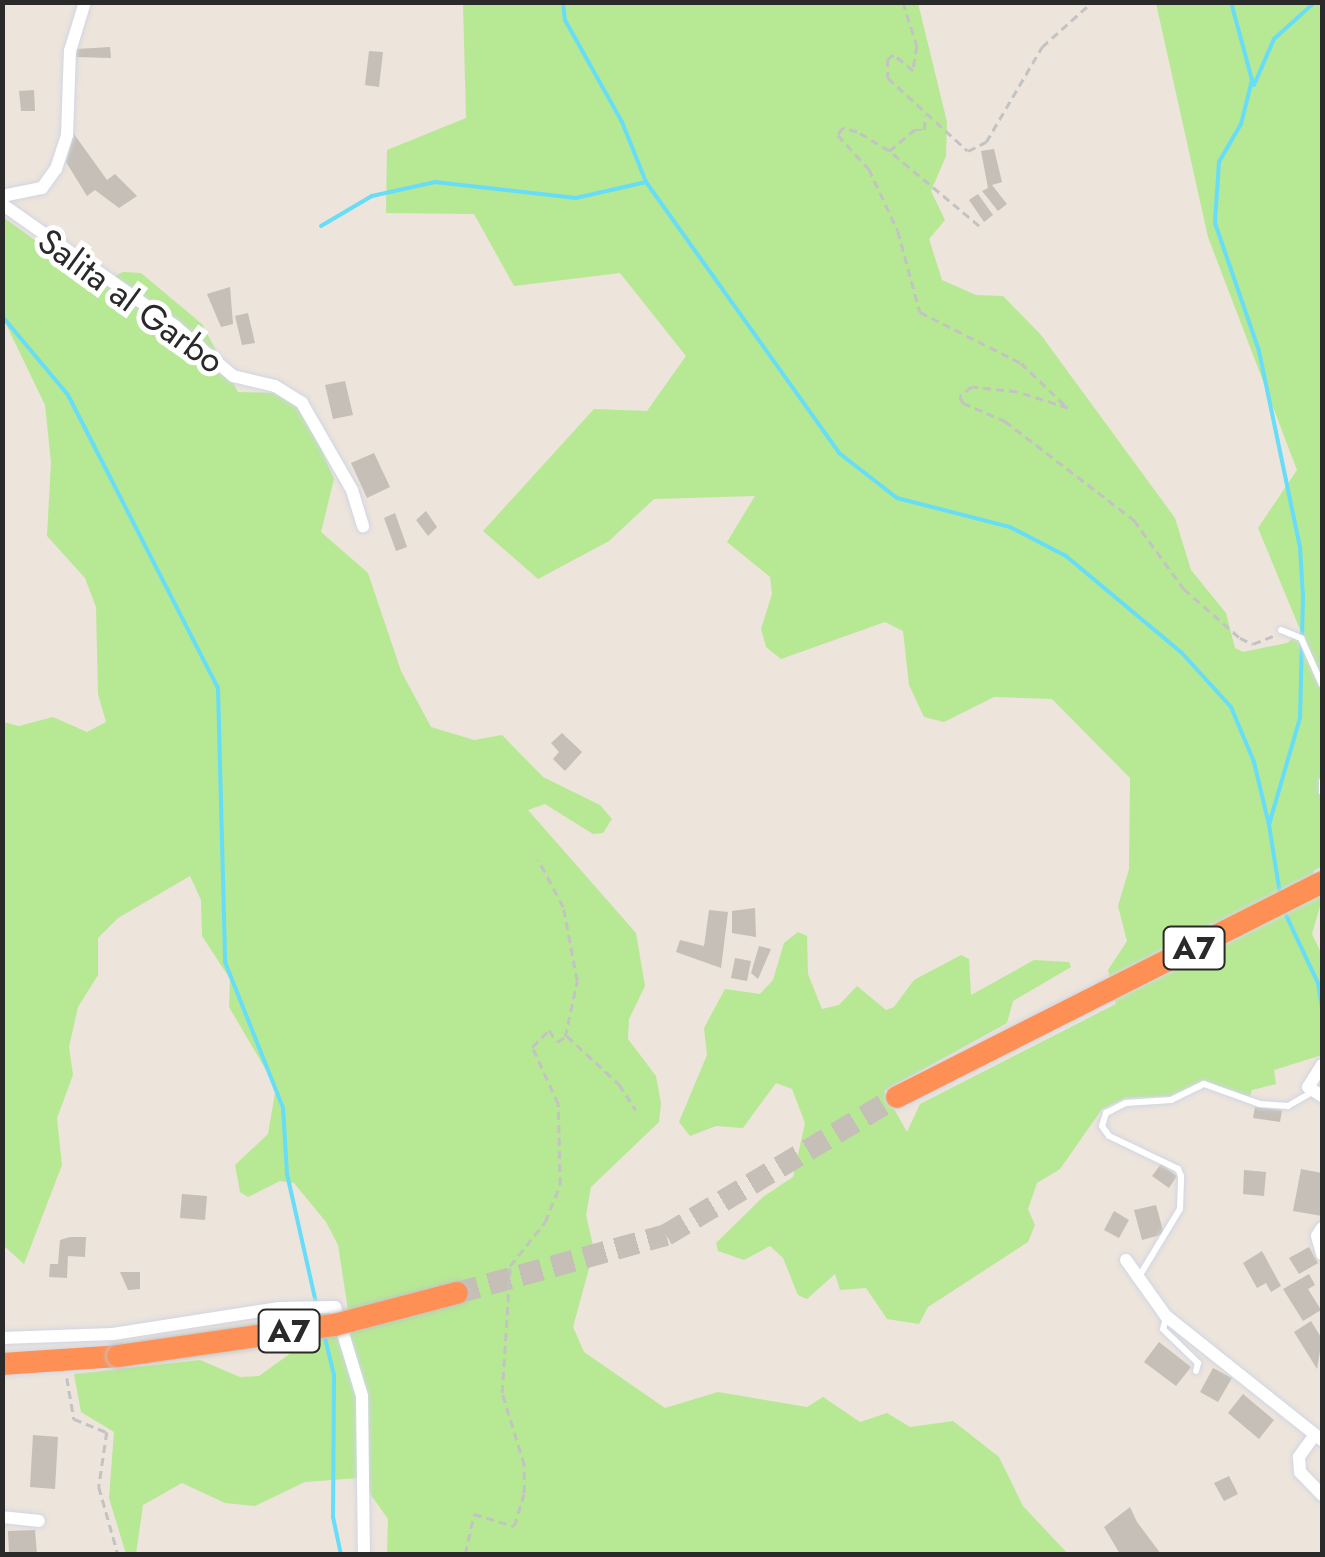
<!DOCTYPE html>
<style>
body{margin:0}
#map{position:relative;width:1325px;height:1557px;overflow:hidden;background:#ede4db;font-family:Jost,sans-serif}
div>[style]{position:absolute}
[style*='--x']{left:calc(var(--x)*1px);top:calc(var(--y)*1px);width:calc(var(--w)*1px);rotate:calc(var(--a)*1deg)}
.green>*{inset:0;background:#b7e894}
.stream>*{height:4px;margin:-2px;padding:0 2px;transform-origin:2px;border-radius:2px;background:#67ddf7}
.building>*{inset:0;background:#c5bfb7}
.highway-tunnel>*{height:22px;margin-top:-11px;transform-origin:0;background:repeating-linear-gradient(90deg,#c6bfb8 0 22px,transparent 0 33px)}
.path>*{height:2.5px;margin-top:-1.25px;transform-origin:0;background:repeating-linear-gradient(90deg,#c3c3c3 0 8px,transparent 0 13px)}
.roads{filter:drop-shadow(0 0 2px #d0d6e4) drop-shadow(0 0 2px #d0d6e4)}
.lane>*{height:6px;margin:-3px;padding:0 3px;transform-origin:3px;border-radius:3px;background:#fff}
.street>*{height:12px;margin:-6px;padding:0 6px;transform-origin:6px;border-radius:6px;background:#fff}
.highway>*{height:22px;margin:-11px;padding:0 11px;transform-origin:11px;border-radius:11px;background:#ff9055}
.bridges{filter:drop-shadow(0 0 2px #c3c3c3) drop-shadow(0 0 2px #c3c3c3)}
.highway-bridge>*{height:22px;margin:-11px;padding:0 11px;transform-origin:11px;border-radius:11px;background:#ff9055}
span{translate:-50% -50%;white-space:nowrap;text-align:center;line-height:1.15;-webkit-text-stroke:10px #fff;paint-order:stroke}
.shield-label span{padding:2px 8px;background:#fff;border:2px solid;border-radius:8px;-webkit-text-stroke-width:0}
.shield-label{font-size:32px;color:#2a2a2a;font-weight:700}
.street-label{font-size:35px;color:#2a2a2a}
.frame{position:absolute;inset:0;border:5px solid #2a2a2a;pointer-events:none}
</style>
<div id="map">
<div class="green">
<i style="clip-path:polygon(463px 3px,918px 3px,947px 122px,946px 156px,931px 191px,945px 220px,929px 239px,942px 280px,976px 295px,1003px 296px,1041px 335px,1175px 518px,1191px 570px,1226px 613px,1235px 648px,1243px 652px,1287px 643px,1301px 632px,1258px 528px,1297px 470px,1208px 237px,1156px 3px,1322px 3px,1322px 866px,1313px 871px,1322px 899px,1312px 934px,1322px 955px,1322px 1055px,1274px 1070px,1276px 1084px,1252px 1090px,1249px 1098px,1203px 1080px,1170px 1096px,1126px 1098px,1102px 1109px,1060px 1169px,1037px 1183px,1028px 1209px,1035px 1225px,1028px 1242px,928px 1307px,919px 1324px,887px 1319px,866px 1288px,840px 1290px,835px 1274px,807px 1299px,798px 1295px,783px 1258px,770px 1246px,744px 1260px,718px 1251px,716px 1243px,763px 1197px,793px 1177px,805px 1123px,792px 1089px,776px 1083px,743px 1128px,716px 1126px,690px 1136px,679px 1122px,707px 1055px,704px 1028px,725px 989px,760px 994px,773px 980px,784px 943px,798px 932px,807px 936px,808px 974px,822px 1009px,839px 1005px,857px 986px,886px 1010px,894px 1007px,914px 980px,961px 955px,969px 959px,971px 995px,1034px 960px,1069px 962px,1071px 967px,1013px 1001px,1007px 1023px,884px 1091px,907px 1132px,920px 1104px,1116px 1004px,1108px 970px,1127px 941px,1118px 906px,1129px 869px,1130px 778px,1052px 699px,994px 697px,944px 722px,924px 717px,909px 685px,903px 631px,885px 622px,781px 659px,766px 647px,761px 629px,772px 594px,770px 577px,727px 542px,755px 496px,654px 499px,609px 541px,538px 579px,483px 531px,594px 409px,647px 411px,686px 356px,620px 273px,514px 286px,474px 214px,386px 213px,387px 150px,466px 118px)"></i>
<i style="clip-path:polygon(3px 217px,97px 285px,123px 272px,141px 273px,202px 324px,238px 392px,283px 393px,304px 409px,334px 479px,321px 532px,368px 573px,401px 671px,431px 727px,474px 740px,502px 735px,543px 777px,600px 805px,612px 819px,603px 833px,593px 834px,545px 804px,528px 810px,636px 933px,645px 986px,629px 1019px,628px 1039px,656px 1076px,661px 1103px,659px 1122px,591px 1187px,586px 1215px,594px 1250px,573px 1327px,584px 1352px,665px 1408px,718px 1392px,807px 1407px,823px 1397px,860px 1422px,887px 1413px,910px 1427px,953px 1421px,999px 1457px,1023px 1506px,1068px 1554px,387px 1554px,388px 1519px,359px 1478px,305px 1482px,255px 1506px,225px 1503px,182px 1483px,143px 1505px,136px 1554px,126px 1554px,109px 1498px,114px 1432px,81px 1412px,74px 1374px,200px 1360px,240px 1377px,259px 1376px,316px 1335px,351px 1329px,338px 1245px,326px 1222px,294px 1183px,280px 1181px,248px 1197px,240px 1192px,235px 1165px,268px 1134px,276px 1087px,229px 1007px,230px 979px,202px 936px,201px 900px,190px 876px,118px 918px,98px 938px,98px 975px,78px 1007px,69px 1047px,73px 1075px,57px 1118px,62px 1165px,24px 1264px,3px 1245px,3px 722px,19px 726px,53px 717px,87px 732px,106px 722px,98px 694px,96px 607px,85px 578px,47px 536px,51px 462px,45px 405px,3px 318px)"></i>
</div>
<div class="stream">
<i style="--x:563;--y:2;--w:18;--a:84"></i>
<i style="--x:565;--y:20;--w:117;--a:60.8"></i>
<i style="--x:622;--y:122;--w:65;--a:68.2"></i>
<i style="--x:646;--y:182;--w:333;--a:54.5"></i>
<i style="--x:839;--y:453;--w:73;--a:37.8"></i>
<i style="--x:897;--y:498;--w:117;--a:14.4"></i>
<i style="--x:1010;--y:527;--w:63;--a:27.4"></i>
<i style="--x:1066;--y:556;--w:150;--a:39.9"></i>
<i style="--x:1181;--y:652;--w:74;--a:47.7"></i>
<i style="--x:1231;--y:707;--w:60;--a:67.3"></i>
<i style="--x:1254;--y:762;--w:65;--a:76.6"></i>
<i style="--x:1231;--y:2;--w:81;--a:74.9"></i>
<i style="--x:1252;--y:80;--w:45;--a:104"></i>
<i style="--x:1241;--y:124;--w:44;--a:120.1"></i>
<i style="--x:1219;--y:162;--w:61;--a:93.8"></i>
<i style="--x:1215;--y:223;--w:135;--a:71"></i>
<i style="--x:1259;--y:351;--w:200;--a:78.2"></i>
<i style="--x:1300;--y:547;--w:50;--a:86.6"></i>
<i style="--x:1303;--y:597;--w:121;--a:91.4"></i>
<i style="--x:1300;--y:718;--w:111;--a:106.2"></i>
<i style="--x:1269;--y:825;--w:70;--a:80.9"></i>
<i style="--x:1254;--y:85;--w:50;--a:-66.5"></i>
<i style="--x:1274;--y:39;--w:55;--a:-42.1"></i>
<i style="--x:321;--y:226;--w:59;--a:-30.5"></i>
<i style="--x:372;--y:196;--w:65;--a:-12.5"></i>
<i style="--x:435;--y:182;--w:142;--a:6.5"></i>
<i style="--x:576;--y:198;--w:72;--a:-12.9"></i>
<i style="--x:2;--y:316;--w:103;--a:50.1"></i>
<i style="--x:68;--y:395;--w:329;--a:62.9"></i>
<i style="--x:218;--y:688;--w:274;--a:88.5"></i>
<i style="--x:225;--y:962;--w:157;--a:68.3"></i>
<i style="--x:283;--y:1108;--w:66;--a:86.5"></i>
<i style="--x:287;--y:1174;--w:150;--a:77.3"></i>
<i style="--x:1285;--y:913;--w:77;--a:64.8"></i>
<i style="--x:1318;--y:983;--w:26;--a:81"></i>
<i style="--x:324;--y:1334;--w:42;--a:76.3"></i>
<i style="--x:334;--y:1375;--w:142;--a:90.4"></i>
<i style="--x:333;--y:1517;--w:38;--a:78"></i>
</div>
<div class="building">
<i style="clip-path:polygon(110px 47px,111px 58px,76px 57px,77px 49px)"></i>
<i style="clip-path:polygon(369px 51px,383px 52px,379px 87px,365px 85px)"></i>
<i style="clip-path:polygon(34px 90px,35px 111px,21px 111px,19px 91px)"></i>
<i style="clip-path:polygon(74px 134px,107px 180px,115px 174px,137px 196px,119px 208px,95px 190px,87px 196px,66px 162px)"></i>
<i style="clip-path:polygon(994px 149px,1002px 182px,992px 185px,1007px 204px,998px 211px,982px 191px,988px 188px,981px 151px)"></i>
<i style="clip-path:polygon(978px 194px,993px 215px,984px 222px,969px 200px)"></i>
<i style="clip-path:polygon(230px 287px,233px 324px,221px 327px,207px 294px)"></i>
<i style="clip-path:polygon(248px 313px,255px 343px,242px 345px,235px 316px)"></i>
<i style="clip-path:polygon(345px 381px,353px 415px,333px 419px,325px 385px)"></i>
<i style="clip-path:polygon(374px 453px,390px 487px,367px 498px,351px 463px)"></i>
<i style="clip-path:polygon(426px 511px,437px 527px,428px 536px,416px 520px)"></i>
<i style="clip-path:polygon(395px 513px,407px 547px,396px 551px,384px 518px)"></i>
<i style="clip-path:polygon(562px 733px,582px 752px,565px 771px,553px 759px,559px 752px,551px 743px)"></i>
<i style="clip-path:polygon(755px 908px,756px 937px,732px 933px,732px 911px)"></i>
<i style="clip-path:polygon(709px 910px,728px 912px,721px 968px,676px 952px,680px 940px,704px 946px)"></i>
<i style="clip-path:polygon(759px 946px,771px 949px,758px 979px,751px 973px)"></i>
<i style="clip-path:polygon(735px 958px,751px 961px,747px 981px,731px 978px)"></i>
<i style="clip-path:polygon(1255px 1107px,1282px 1110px,1280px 1122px,1253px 1118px)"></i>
<i style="clip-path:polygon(1161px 1164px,1177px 1176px,1169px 1188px,1152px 1176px)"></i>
<i style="clip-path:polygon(1301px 1169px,1322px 1173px,1322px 1216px,1293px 1211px)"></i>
<i style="clip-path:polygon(1244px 1170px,1266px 1172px,1264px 1196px,1243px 1194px)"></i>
<i style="clip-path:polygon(182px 1194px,207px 1196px,205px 1220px,180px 1218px)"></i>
<i style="clip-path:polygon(1156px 1205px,1164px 1234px,1142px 1240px,1134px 1210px)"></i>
<i style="clip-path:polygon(1114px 1211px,1129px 1220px,1119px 1238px,1104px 1230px)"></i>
<i style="clip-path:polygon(70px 1237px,86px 1237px,85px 1257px,68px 1256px,67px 1278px,49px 1277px,50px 1264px,58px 1264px,60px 1240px)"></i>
<i style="clip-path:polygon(1309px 1247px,1318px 1263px,1299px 1274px,1289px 1258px)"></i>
<i style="clip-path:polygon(1262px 1251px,1281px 1286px,1271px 1292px,1266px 1283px,1257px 1288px,1243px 1263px)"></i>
<i style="clip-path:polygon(120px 1272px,140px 1272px,140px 1289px,128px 1290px)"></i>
<i style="clip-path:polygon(1309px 1274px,1315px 1285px,1308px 1289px,1321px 1310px,1303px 1321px,1283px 1289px)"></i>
<i style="clip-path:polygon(1311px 1321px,1322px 1339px,1317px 1369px,1294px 1332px)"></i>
<i style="clip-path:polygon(1159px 1342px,1191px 1367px,1176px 1386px,1144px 1362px)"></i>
<i style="clip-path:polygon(1213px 1368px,1232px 1378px,1218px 1402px,1200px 1392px)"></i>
<i style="clip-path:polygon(1243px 1394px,1274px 1420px,1259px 1439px,1228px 1413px)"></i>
<i style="clip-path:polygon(33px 1435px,58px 1437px,55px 1489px,30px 1487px)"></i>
<i style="clip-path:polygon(1229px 1476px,1238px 1494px,1224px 1501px,1214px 1483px)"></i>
<i style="clip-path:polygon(1130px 1507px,1137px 1522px,1161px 1554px,1120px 1554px,1104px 1527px)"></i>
<i style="clip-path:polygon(35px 1530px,37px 1554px,9px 1554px,8px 1531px)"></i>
</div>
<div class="highway-tunnel">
<i style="--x:457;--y:1293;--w:217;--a:-15.5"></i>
<i style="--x:666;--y:1235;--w:269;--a:-30.9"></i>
</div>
<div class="path">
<i style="--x:903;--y:2;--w:46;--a:72.3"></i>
<i style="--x:917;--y:46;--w:25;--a:99"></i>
<i style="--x:913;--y:71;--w:25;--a:-140"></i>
<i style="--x:894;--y:55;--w:7;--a:146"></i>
<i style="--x:888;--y:59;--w:19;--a:90"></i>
<i style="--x:888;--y:78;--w:108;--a:42.4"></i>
<i style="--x:968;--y:151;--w:20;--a:-27"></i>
<i style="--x:986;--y:142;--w:110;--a:-59.5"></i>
<i style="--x:1042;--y:47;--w:67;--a:-42"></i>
<i style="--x:889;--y:151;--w:33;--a:-40"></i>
<i style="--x:914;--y:130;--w:10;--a:0"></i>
<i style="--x:924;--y:130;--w:14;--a:-86"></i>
<i style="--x:979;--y:226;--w:117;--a:-140.2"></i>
<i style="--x:889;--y:151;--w:37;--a:-149"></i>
<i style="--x:857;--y:132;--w:15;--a:-164"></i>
<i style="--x:843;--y:128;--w:9;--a:126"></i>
<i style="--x:838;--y:135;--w:46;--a:47.6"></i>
<i style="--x:869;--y:169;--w:68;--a:64.9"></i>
<i style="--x:898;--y:231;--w:84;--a:74.8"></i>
<i style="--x:920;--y:312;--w:113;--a:26.8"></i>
<i style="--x:1021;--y:363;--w:65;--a:43.8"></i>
<i style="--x:1068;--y:408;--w:53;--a:-162.6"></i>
<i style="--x:1017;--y:392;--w:45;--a:-173.7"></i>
<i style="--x:972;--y:387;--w:15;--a:143"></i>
<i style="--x:960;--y:396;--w:8;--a:67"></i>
<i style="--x:963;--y:403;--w:46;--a:23.2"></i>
<i style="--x:1005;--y:421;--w:163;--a:37.5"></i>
<i style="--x:1134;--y:520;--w:85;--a:54.1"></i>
<i style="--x:1184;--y:589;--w:74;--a:41.2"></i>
<i style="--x:1240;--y:638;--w:14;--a:25"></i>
<i style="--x:1253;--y:644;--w:24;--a:-22"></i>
<i style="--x:567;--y:1036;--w:71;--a:42.7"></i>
<i style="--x:619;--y:1084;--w:31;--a:57"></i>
<i style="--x:67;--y:1378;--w:42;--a:80.3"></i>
<i style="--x:74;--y:1419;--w:35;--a:22"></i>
<i style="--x:107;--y:1432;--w:56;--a:98.3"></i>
<i style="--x:99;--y:1487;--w:70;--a:74.2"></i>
<i style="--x:465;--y:1554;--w:41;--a:-77.3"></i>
<i style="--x:474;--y:1514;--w:42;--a:16.7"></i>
<i style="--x:514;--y:1526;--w:34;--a:-73"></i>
<i style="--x:524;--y:1493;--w:28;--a:-90"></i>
<i style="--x:524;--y:1465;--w:75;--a:-107"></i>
<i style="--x:502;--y:1393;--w:127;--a:-86.4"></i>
<i style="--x:510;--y:1266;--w:56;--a:-51.5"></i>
<i style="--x:545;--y:1222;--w:40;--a:-68"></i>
<i style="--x:560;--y:1185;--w:81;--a:-91.4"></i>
<i style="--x:558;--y:1104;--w:63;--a:-114.5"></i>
<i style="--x:532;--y:1047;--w:24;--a:-45"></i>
<i style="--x:549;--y:1030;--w:14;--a:56"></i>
<i style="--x:557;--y:1042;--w:9;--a:-32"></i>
<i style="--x:565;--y:1037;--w:57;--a:-77.9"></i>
<i style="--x:577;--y:981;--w:75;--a:-100.7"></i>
<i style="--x:563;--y:907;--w:53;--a:-118"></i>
</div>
<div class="roads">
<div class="lane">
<i style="--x:1281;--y:630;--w:22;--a:22"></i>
<i style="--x:1301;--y:638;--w:51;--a:65.9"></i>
<i style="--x:1322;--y:781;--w:11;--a:90"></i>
<i style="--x:1140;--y:1275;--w:77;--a:-58.8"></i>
<i style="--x:1180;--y:1209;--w:33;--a:-88"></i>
<i style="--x:1181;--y:1176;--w:8;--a:-113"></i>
<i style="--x:1178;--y:1169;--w:76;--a:-154.4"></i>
<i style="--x:1109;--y:1136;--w:12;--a:-125"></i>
<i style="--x:1102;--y:1126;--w:14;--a:-73"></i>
<i style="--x:1106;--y:1113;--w:22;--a:-27"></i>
<i style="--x:1126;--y:1103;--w:45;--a:-3.8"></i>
<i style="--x:1171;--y:1100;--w:37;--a:-26"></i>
<i style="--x:1204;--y:1084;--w:59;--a:19.7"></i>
<i style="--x:1260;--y:1104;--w:28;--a:4"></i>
<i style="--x:1288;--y:1106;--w:28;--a:-30"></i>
<i style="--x:1166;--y:1318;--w:11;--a:105"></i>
<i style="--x:1163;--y:1329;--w:49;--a:44.2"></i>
<i style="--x:1198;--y:1363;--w:8;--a:104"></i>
</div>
<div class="street">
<i style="--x:2;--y:196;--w:41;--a:-11.3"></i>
<i style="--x:42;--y:188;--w:24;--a:-54"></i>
<i style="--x:56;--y:169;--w:36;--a:-72"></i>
<i style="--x:67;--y:135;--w:84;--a:-88"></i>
<i style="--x:70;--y:51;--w:51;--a:-73"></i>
<i style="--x:2;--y:204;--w:212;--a:35.2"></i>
<i style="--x:175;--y:326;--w:77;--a:40.8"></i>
<i style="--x:233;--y:376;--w:43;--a:13.4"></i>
<i style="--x:275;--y:386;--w:32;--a:32"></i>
<i style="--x:302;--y:403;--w:100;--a:60.1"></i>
<i style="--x:352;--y:490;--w:38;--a:73"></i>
<i style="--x:1322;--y:1065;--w:26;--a:122"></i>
<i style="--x:1308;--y:1087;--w:17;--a:33"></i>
<i style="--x:1322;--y:1228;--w:9;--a:122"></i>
<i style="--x:1317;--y:1236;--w:19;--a:74"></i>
<i style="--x:1126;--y:1260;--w:69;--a:54.5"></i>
<i style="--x:1166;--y:1316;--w:199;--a:38.5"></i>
<i style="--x:2;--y:1338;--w:111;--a:-2.1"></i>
<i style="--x:113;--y:1334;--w:168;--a:-8.9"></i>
<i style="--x:279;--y:1308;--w:56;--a:-1"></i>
<i style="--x:335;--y:1307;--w:93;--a:73.1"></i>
<i style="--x:362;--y:1396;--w:158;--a:89.3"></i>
<i style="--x:1314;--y:1436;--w:26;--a:126"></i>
<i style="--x:1299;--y:1457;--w:15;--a:86"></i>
<i style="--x:1300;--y:1472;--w:32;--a:46"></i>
<i style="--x:2;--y:1517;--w:37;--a:6"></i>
</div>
<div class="highway">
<i style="--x:897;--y:1097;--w:476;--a:-26.8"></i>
<i style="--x:2;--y:1364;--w:116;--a:-3.9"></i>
</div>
</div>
<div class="bridges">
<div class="highway-bridge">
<i style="--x:118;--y:1356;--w:218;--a:-8.2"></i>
<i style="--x:334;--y:1325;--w:127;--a:-14.6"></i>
</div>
</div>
<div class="shield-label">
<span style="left:1194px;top:948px">A7</span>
<span style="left:289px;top:1331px">A7</span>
</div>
<div class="street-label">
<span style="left:131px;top:301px;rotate:36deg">Salita al Garbo</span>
</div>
<div class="frame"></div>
</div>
